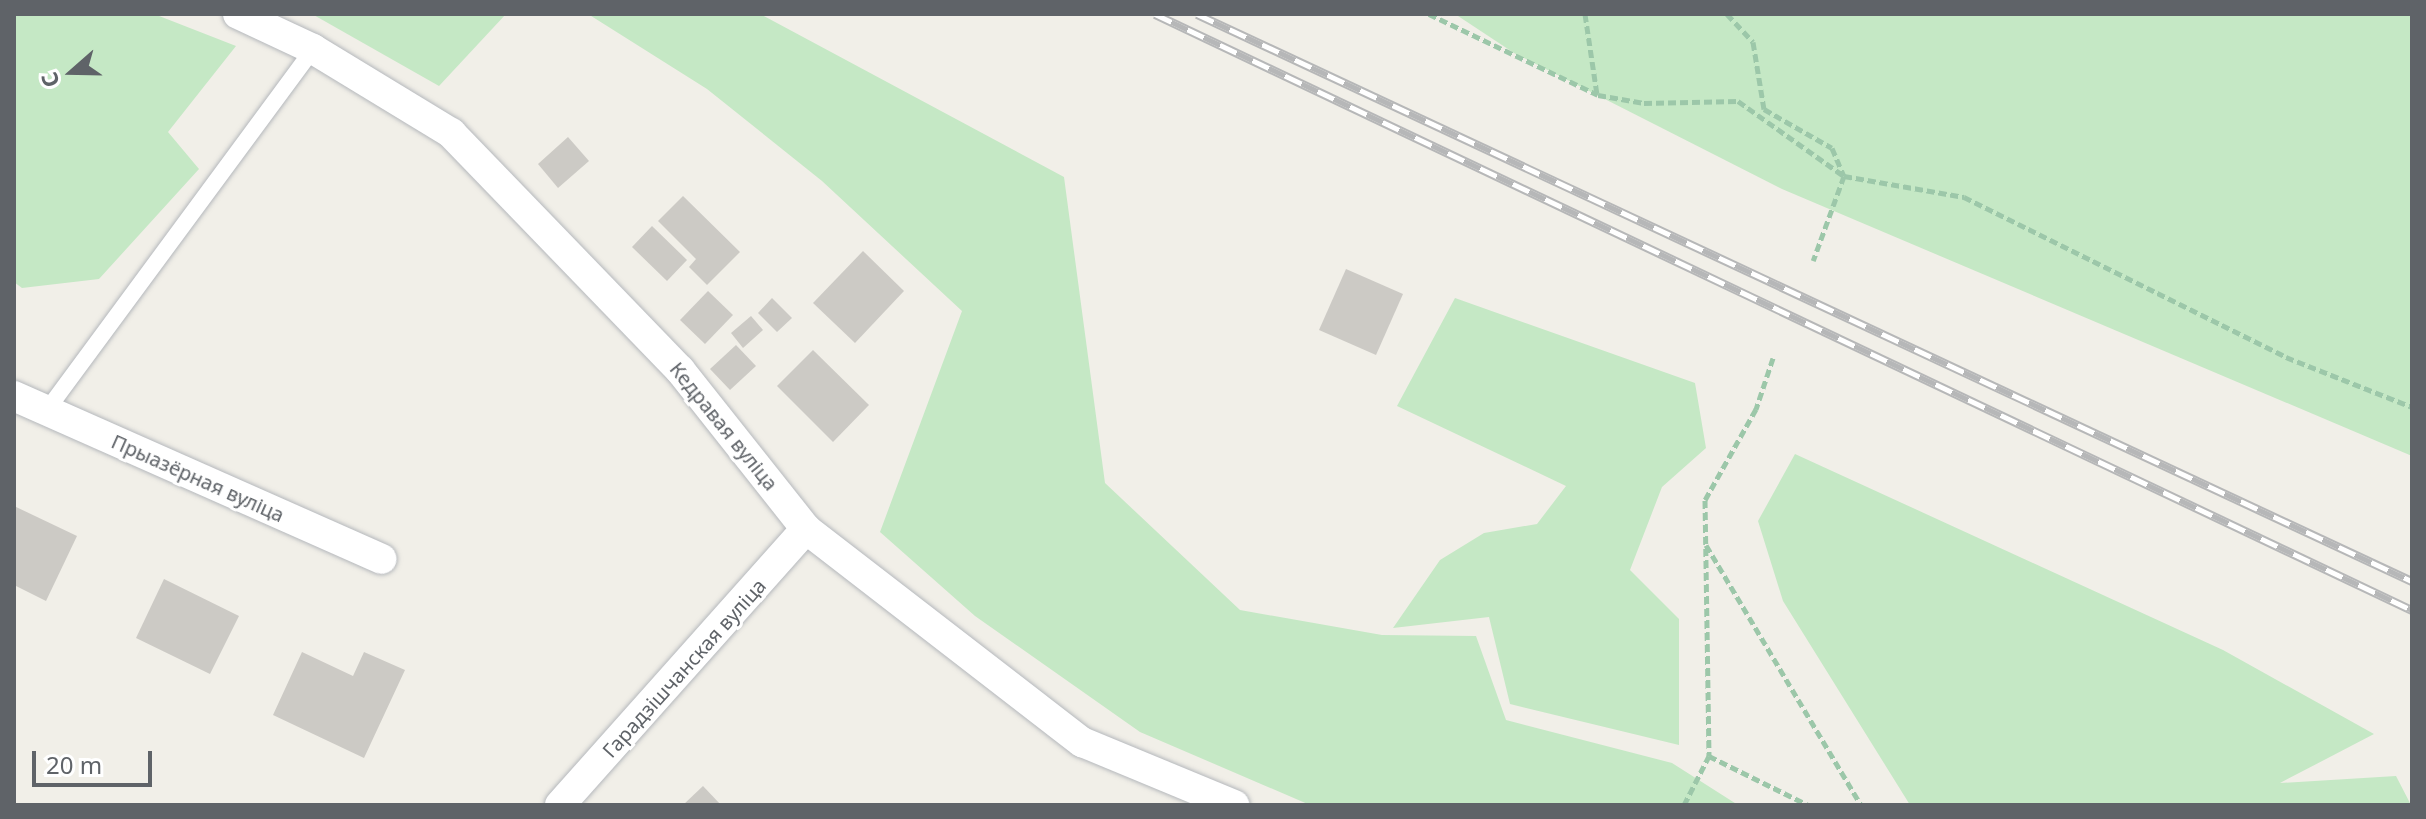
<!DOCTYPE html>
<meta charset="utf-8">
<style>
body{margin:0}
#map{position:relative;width:2426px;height:819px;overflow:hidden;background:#f1efe8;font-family:"Noto Sans",sans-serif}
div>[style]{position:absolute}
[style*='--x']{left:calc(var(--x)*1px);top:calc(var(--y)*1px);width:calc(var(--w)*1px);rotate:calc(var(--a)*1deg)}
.green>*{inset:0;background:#c5e8c5}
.building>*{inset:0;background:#cccac5}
.path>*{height:5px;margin-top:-2.5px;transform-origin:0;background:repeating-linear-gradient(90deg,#9cc7a9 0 8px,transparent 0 12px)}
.roads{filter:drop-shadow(0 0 2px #b5b8bc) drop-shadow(0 0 2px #b5b8bc)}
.service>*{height:16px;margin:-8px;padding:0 8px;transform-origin:8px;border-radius:8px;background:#fff}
.minor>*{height:30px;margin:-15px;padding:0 15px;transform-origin:15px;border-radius:15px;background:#fff}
.rail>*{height:9px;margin-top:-4.5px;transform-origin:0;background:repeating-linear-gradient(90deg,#fff 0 18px,#b6b7b8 0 36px);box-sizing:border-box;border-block:2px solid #b6b7b8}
span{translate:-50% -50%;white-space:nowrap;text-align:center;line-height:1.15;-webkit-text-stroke:6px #fff;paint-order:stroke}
.street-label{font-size:20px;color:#5f6368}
.frame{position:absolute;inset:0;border:16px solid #5f6368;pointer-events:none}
.north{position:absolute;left:32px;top:32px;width:80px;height:80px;-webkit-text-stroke:6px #fff;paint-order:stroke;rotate:250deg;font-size:22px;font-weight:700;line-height:32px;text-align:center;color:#5f6368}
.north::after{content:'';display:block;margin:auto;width:28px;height:36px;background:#5f6368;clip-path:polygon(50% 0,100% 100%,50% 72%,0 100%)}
.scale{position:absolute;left:32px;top:751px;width:120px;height:36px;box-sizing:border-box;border:4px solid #5f6368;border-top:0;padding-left:10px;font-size:24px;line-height:28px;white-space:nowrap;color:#5f6368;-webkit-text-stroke:6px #fff;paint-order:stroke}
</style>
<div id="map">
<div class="green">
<i style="clip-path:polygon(14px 14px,154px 14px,236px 46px,168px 132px,199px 169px,99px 279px,22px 288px,14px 282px)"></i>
<i style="clip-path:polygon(312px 14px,506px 14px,439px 86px)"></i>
<i style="clip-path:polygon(588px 14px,760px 14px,1064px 177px,1105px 483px,1240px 610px,1382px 635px,1476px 636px,1506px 720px,1672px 763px,1738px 805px,1310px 805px,1140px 732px,975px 616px,880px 532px,962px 311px,822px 181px,707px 89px)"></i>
<i style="clip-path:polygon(1455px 14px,2412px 14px,2412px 456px,1782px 189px,1514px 53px)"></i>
<i style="clip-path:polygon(1455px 298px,1695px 383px,1706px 448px,1662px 487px,1630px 570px,1679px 619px,1679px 745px,1510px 704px,1489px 617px,1393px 628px,1440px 560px,1484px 533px,1537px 524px,1566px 486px,1397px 406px)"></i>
<i style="clip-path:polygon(1795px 454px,2223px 650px,2374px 734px,2280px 783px,2396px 776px,2411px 805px,1910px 805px,1783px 601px,1758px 521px)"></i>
</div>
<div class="building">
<i style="clip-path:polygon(568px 137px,589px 161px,558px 188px,538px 164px)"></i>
<i style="clip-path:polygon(683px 196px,740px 252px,707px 285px,689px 267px,696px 259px,658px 221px)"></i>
<i style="clip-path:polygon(652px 226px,687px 260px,667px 281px,632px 247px)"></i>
<i style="clip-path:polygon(863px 251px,904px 291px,855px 343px,813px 303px)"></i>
<i style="clip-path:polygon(1346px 269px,1403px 294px,1376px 355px,1319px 330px)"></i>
<i style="clip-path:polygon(708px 291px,733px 315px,705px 344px,680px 320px)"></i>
<i style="clip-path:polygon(772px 298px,792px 318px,777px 332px,758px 313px)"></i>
<i style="clip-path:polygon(751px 316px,763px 330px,743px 348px,731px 333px)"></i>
<i style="clip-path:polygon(736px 345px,756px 366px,730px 390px,710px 369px)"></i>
<i style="clip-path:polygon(813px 350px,869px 405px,833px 442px,777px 386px)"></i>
<i style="clip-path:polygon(14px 506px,77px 536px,46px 601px,14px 585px)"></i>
<i style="clip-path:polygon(164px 579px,239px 616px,210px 674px,136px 638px)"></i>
<i style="clip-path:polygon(302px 652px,353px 676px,364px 652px,405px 670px,364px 758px,273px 715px)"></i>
<i style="clip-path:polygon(703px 786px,721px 805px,683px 805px)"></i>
</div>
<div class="path">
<i style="--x:1429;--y:14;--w:187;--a:25.6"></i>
<i style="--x:1598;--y:95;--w:47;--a:9.9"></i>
<i style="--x:1644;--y:103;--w:94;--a:-1.2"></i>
<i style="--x:1738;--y:101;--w:130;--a:35.3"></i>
<i style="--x:1844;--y:176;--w:122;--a:9.9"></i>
<i style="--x:1964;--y:197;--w:360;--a:26.4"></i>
<i style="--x:2286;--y:357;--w:136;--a:21.6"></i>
<i style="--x:1585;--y:14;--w:81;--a:81.5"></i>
<i style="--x:1727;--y:14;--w:38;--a:47"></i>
<i style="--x:1753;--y:42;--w:68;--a:80.7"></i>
<i style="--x:1764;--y:109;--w:78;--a:29.8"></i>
<i style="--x:1832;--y:148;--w:30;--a:67"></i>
<i style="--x:1844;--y:176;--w:90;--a:110"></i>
<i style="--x:1773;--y:358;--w:54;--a:108.4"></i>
<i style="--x:1756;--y:409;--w:104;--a:119.3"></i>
<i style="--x:1705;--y:500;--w:256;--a:89.1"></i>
<i style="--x:1709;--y:756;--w:110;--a:26.3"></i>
<i style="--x:1706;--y:545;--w:303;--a:59.2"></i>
<i style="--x:1684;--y:805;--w:55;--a:-63"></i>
</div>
<div class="roads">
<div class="service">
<i style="--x:47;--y:410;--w:448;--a:-53.6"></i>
</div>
<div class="minor">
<i style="--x:238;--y:14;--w:83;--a:25"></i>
<i style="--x:313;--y:49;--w:162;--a:31.3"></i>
<i style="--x:451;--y:133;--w:330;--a:46"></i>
<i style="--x:680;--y:370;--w:203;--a:51.6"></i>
<i style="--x:806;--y:529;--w:349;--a:37.7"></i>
<i style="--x:1082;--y:742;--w:165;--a:22.5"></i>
<i style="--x:14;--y:396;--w:402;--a:23.9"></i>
<i style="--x:560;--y:805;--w:370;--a:-48.3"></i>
</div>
</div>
<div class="rail">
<i style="--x:1155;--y:14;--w:1391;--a:25.37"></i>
<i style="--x:1197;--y:14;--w:1341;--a:25.02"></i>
</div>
<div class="street-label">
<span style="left:724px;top:426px;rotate:51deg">Кедравая вуліца</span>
<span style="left:198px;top:478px;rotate:24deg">Прыазёрная вуліца</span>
<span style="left:684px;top:668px;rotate:-48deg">Гарадзішчанская вуліца</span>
</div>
<div class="frame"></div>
<div class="north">С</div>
<div class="scale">20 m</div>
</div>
